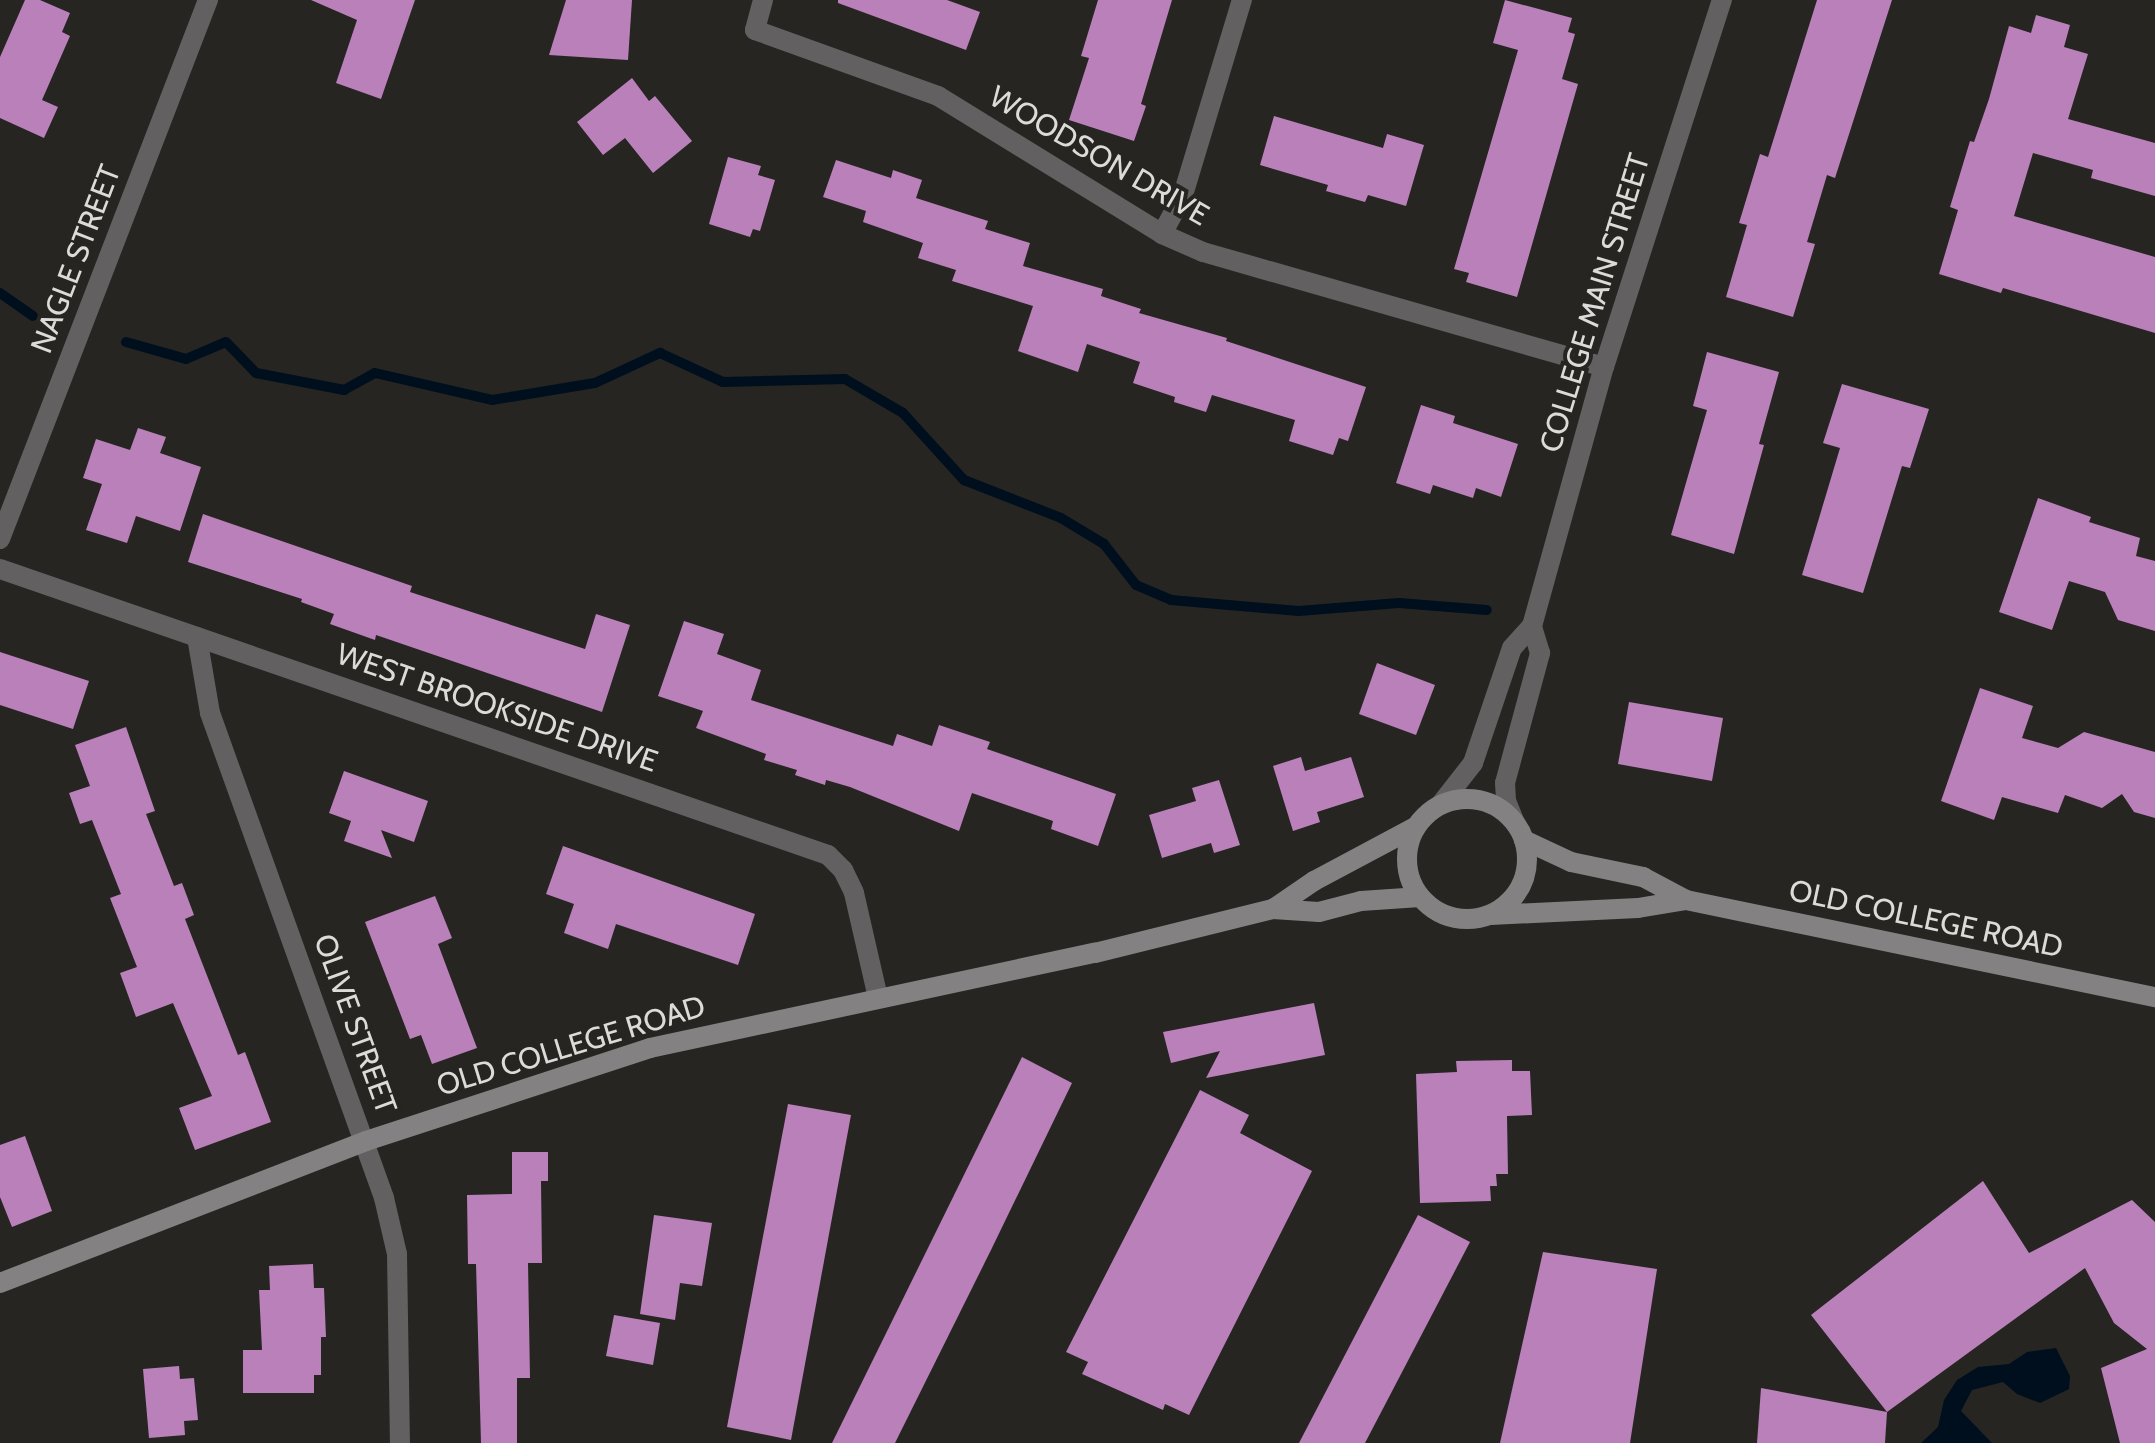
<!DOCTYPE html>
<style>
body{margin:0}
#map{position:relative;width:2155px;height:1443px;overflow:hidden;background:#262522;font-family:Cabin,sans-serif}
div>[style]{position:absolute}
[style*='--x']{left:calc(var(--x)*1px);top:calc(var(--y)*1px);width:calc(var(--w)*1px);rotate:calc(var(--a)*1deg)}
.water>*{inset:0;background:#000f1d}
.stream>*{height:10px;margin:-5px;padding:0 5px;transform-origin:5px;border-radius:5px;background:#000f1d}
.building>*{inset:0;background:#ba80ba}
.street>*{height:20px;margin:-10px;padding:0 10px;transform-origin:10px;border-radius:10px;background:#626060}
.secondary>*{height:20px;margin:-10px;padding:0 10px;transform-origin:10px;border-radius:10px;background:#848182}
.secondary>.ring{margin:-10px;padding:0;box-sizing:content-box;background:none;border:20px solid #848182;border-radius:50%}
span{translate:-50% -50%;white-space:nowrap;text-align:center;line-height:1.15;-webkit-text-stroke:8px #262522;paint-order:stroke}
.street-label{font-size:30px;color:#dcdbd9}
</style>
<div id="map">
<div class="water">
<i style="clip-path:polygon(2056px 1348px,2070px 1376px,2069px 1389px,2040px 1403px,2017px 1394px,2003px 1382px,1972px 1390px,1961px 1411px,1992px 1443px,1921px 1443px,1938px 1427px,1944px 1400px,1957px 1380px,1978px 1367px,2009px 1364px,2027px 1352px)"></i>
</div>
<div class="stream">
<i style="--x:0;--y:293;--w:40;--a:34.9"></i>
<i style="--x:126;--y:342;--w:62;--a:15.8"></i>
<i style="--x:186;--y:359;--w:43;--a:-23"></i>
<i style="--x:226;--y:342;--w:43;--a:45.9"></i>
<i style="--x:256;--y:373;--w:90;--a:10.9"></i>
<i style="--x:344;--y:390;--w:35;--a:-29"></i>
<i style="--x:375;--y:373;--w:120;--a:13"></i>
<i style="--x:492;--y:400;--w:104;--a:-9.4"></i>
<i style="--x:595;--y:383;--w:72;--a:-24.8"></i>
<i style="--x:660;--y:353;--w:69;--a:24.7"></i>
<i style="--x:723;--y:382;--w:122;--a:-1.4"></i>
<i style="--x:845;--y:379;--w:67;--a:30.4"></i>
<i style="--x:903;--y:413;--w:91;--a:47.7"></i>
<i style="--x:964;--y:480;--w:104;--a:21.4"></i>
<i style="--x:1061;--y:518;--w:50;--a:31.2"></i>
<i style="--x:1104;--y:544;--w:52;--a:52"></i>
<i style="--x:1136;--y:585;--w:38;--a:23"></i>
<i style="--x:1171;--y:600;--w:128;--a:4.9"></i>
<i style="--x:1299;--y:611;--w:100;--a:-4.6"></i>
<i style="--x:1399;--y:603;--w:88;--a:4.5"></i>
</div>
<div class="building">
<i style="clip-path:polygon(25px 0,40px 0,70px 13px,62px 32px,70px 36px,42px 100px,58px 107px,44px 138px,0 118px,0 57px)"></i>
<i style="clip-path:polygon(311px 0,415px 0,381px 99px,336px 83px,357px 20px)"></i>
<i style="clip-path:polygon(566px 0,632px 0,628px 60px,549px 55px)"></i>
<i style="clip-path:polygon(838px 0,947px 0,980px 12px,966px 50px,838px 3px)"></i>
<i style="clip-path:polygon(1098px 0,1172px 0,1141px 104px,1146px 106px,1134px 141px,1069px 120px,1089px 58px,1081px 56px)"></i>
<i style="clip-path:polygon(1505px 0,1572px 18px,1568px 32px,1575px 34px,1562px 79px,1578px 84px,1517px 297px,1466px 282px,1469px 273px,1454px 269px,1518px 50px,1493px 43px)"></i>
<i style="clip-path:polygon(1817px 0,1892px 0,1835px 178px,1827px 175px,1807px 242px,1815px 244px,1793px 317px,1726px 297px,1747px 225px,1739px 223px,1760px 154px,1768px 157px)"></i>
<i style="clip-path:polygon(2036px 15px,2070px 25px,2064px 47px,2088px 54px,2068px 119px,2155px 143px,2155px 196px,2091px 178px,2093px 170px,2033px 153px,2014px 216px,2155px 257px,2155px 333px,2003px 288px,2001px 293px,1939px 274px,1958px 210px,1950px 207px,1970px 141px,1974px 142px,1989px 99px,2009px 26px,2031px 33px)"></i>
<i style="clip-path:polygon(632px 78px,649px 101px,655px 96px,692px 141px,653px 173px,625px 138px,603px 155px,577px 122px)"></i>
<i style="clip-path:polygon(1274px 116px,1383px 148px,1387px 134px,1424px 145px,1406px 206px,1368px 195px,1365px 202px,1326px 191px,1328px 185px,1260px 165px)"></i>
<i style="clip-path:polygon(728px 157px,761px 166px,758px 175px,775px 180px,760px 231px,753px 229px,750px 237px,709px 224px)"></i>
<i style="clip-path:polygon(836px 160px,891px 178px,893px 170px,922px 180px,916px 198px,988px 221px,985px 229px,1030px 243px,1023px 266px,1103px 289px,1101px 296px,1141px 309px,1139px 313px,1227px 338px,1226px 341px,1366px 387px,1348px 441px,1339px 438px,1333px 455px,1289px 441px,1295px 420px,1212px 395px,1206px 412px,1174px 402px,1175px 397px,1133px 383px,1140px 362px,1087px 344px,1078px 372px,1018px 351px,1033px 306px,952px 281px,956px 270px,918px 258px,923px 243px,863px 222px,866px 211px,823px 197px)"></i>
<i style="clip-path:polygon(1707px 352px,1779px 372px,1759px 444px,1764px 445px,1734px 554px,1671px 535px,1707px 410px,1693px 406px)"></i>
<i style="clip-path:polygon(1842px 384px,1929px 409px,1910px 468px,1902px 466px,1863px 593px,1802px 575px,1840px 448px,1823px 443px)"></i>
<i style="clip-path:polygon(1421px 405px,1455px 416px,1453px 423px,1518px 444px,1501px 497px,1476px 488px,1473px 498px,1433px 485px,1430px 494px,1396px 483px)"></i>
<i style="clip-path:polygon(138px 428px,166px 437px,160px 453px,201px 467px,180px 531px,136px 516px,127px 543px,86px 530px,102px 484px,83px 478px,96px 439px,130px 450px)"></i>
<i style="clip-path:polygon(2038px 498px,2091px 517px,2089px 522px,2140px 538px,2136px 556px,2155px 561px,2155px 631px,2118px 620px,2105px 592px,2069px 581px,2052px 630px,1999px 612px)"></i>
<i style="clip-path:polygon(203px 514px,412px 586px,410px 592px,585px 649px,596px 614px,630px 625px,602px 712px,376px 635px,375px 640px,330px 624px,334px 614px,301px 602px,302px 599px,188px 562px)"></i>
<i style="clip-path:polygon(684px 621px,724px 634px,717px 654px,761px 670px,751px 700px,893px 746px,897px 734px,932px 746px,939px 725px,990px 742px,987px 749px,1116px 794px,1098px 846px,1051px 829px,1053px 821px,972px 793px,959px 831px,850px 787px,826px 780px,825px 785px,795px 775px,797px 770px,764px 760px,766px 754px,696px 728px,703px 711px,658px 696px)"></i>
<i style="clip-path:polygon(0 652px,89px 681px,73px 729px,0 705px)"></i>
<i style="clip-path:polygon(1377px 663px,1435px 685px,1416px 735px,1359px 714px)"></i>
<i style="clip-path:polygon(1980px 688px,2033px 706px,2022px 738px,2058px 748px,2084px 732px,2155px 752px,2155px 818px,2134px 812px,2122px 794px,2102px 808px,2065px 795px,2058px 813px,2002px 797px,1994px 820px,1941px 801px)"></i>
<i style="clip-path:polygon(1629px 702px,1723px 718px,1712px 781px,1618px 764px)"></i>
<i style="clip-path:polygon(126px 727px,155px 811px,146px 814px,174px 886px,182px 883px,194px 915px,185px 919px,238px 1055px,245px 1052px,271px 1122px,195px 1150px,179px 1108px,212px 1096px,173px 1003px,136px 1017px,120px 973px,137px 967px,110px 898px,121px 894px,92px 820px,80px 824px,69px 793px,90px 786px,75px 745px)"></i>
<i style="clip-path:polygon(1301px 757px,1305px 771px,1351px 757px,1364px 797px,1317px 812px,1320px 822px,1293px 831px,1273px 766px)"></i>
<i style="clip-path:polygon(344px 771px,428px 801px,414px 842px,381px 830px,392px 858px,344px 841px,351px 821px,329px 813px)"></i>
<i style="clip-path:polygon(1219px 780px,1240px 845px,1214px 853px,1211px 843px,1162px 858px,1149px 815px,1196px 801px,1192px 788px)"></i>
<i style="clip-path:polygon(563px 846px,755px 914px,738px 965px,616px 924px,608px 949px,564px 933px,574px 904px,546px 894px)"></i>
<i style="clip-path:polygon(435px 896px,452px 938px,438px 944px,477px 1048px,432px 1064px,421px 1035px,410px 1039px,365px 922px)"></i>
<i style="clip-path:polygon(1314px 1003px,1325px 1055px,1206px 1078px,1220px 1051px,1171px 1063px,1163px 1032px)"></i>
<i style="clip-path:polygon(1022px 1057px,1072px 1083px,991px 1250px,895px 1443px,832px 1443px)"></i>
<i style="clip-path:polygon(1512px 1060px,1512px 1071px,1530px 1071px,1532px 1115px,1507px 1116px,1508px 1174px,1496px 1174px,1497px 1186px,1490px 1186px,1491px 1201px,1420px 1203px,1416px 1074px,1457px 1072px,1456px 1061px)"></i>
<i style="clip-path:polygon(1200px 1090px,1249px 1115px,1240px 1133px,1312px 1171px,1189px 1415px,1165px 1404px,1163px 1410px,1082px 1374px,1088px 1362px,1066px 1352px)"></i>
<i style="clip-path:polygon(788px 1104px,851px 1115px,791px 1440px,727px 1427px)"></i>
<i style="clip-path:polygon(25px 1136px,52px 1211px,12px 1227px,0 1197px,0 1145px)"></i>
<i style="clip-path:polygon(512px 1152px,548px 1152px,548px 1181px,541px 1181px,542px 1263px,528px 1263px,530px 1378px,517px 1378px,517px 1443px,481px 1443px,476px 1264px,468px 1264px,467px 1195px,512px 1194px)"></i>
<i style="clip-path:polygon(1983px 1181px,2029px 1253px,2132px 1200px,2155px 1222px,2155px 1443px,2120px 1443px,2101px 1368px,2147px 1349px,2114px 1323px,2085px 1268px,1887px 1412px,1811px 1315px)"></i>
<i style="clip-path:polygon(654px 1215px,712px 1223px,702px 1286px,680px 1283px,675px 1320px,640px 1314px)"></i>
<i style="clip-path:polygon(1418px 1215px,1470px 1242px,1365px 1443px,1299px 1443px)"></i>
<i style="clip-path:polygon(1543px 1252px,1657px 1269px,1630px 1443px,1500px 1443px)"></i>
<i style="clip-path:polygon(313px 1264px,314px 1288px,324px 1288px,326px 1337px,321px 1337px,321px 1375px,314px 1375px,314px 1393px,243px 1393px,243px 1350px,262px 1350px,259px 1290px,270px 1290px,269px 1266px)"></i>
<i style="clip-path:polygon(614px 1315px,660px 1323px,653px 1365px,606px 1356px)"></i>
<i style="clip-path:polygon(179px 1366px,180px 1379px,194px 1378px,198px 1420px,184px 1421px,185px 1435px,149px 1438px,143px 1369px)"></i>
<i style="clip-path:polygon(1761px 1388px,1887px 1412px,1885px 1443px,1757px 1443px)"></i>
</div>
<div class="street">
<i style="--x:763;--y:0;--w:31;--a:105"></i>
<i style="--x:755;--y:30;--w:195;--a:19.8"></i>
<i style="--x:938;--y:96;--w:263;--a:31.6"></i>
<i style="--x:1162;--y:234;--w:45;--a:23.7"></i>
<i style="--x:1203;--y:252;--w:417;--a:16"></i>
<i style="--x:1162;--y:234;--w:44;--a:-61.7"></i>
<i style="--x:1183;--y:195;--w:204;--a:-73.2"></i>
<i style="--x:0;--y:539;--w:578;--a:-68.9"></i>
<i style="--x:0;--y:569;--w:876;--a:19.06"></i>
<i style="--x:828;--y:855;--w:21;--a:45"></i>
<i style="--x:843;--y:870;--w:25;--a:64"></i>
<i style="--x:854;--y:893;--w:108;--a:77.1"></i>
<i style="--x:197;--y:637;--w:77;--a:80.3"></i>
<i style="--x:210;--y:713;--w:515;--a:70.26"></i>
<i style="--x:384;--y:1198;--w:57;--a:76.9"></i>
<i style="--x:397;--y:1254;--w:189;--a:89.1"></i>
<i style="--x:1441;--y:804;--w:52;--a:-52"></i>
<i style="--x:1473;--y:763;--w:121;--a:-71.3"></i>
<i style="--x:1512;--y:648;--w:30;--a:-48"></i>
<i style="--x:1532;--y:626;--w:269;--a:-74.5"></i>
<i style="--x:1604;--y:367;--w:386;--a:-72.2"></i>
<i style="--x:1515;--y:823;--w:24;--a:-112"></i>
<i style="--x:1506;--y:801;--w:18;--a:-93"></i>
<i style="--x:1505;--y:783;--w:135;--a:-74.9"></i>
<i style="--x:1540;--y:653;--w:28;--a:-107"></i>
</div>
<div class="secondary">
<i class="ring" style="left:1407px;top:799px;width:100px;height:100px"></i>
<i style="--x:1524;--y:840;--w:52;--a:25.1"></i>
<i style="--x:1571;--y:862;--w:74;--a:11.8"></i>
<i style="--x:1643;--y:877;--w:49;--a:28.1"></i>
<i style="--x:1686;--y:900;--w:479;--a:11.7"></i>
<i style="--x:1273;--y:909;--w:50;--a:-34.3"></i>
<i style="--x:1314;--y:881;--w:115;--a:-28.1"></i>
<i style="--x:1490;--y:915;--w:148;--a:-2.7"></i>
<i style="--x:1638;--y:908;--w:49;--a:-9.5"></i>
<i style="--x:0;--y:1283;--w:393;--a:-21.2"></i>
<i style="--x:366;--y:1141;--w:299;--a:-18.1"></i>
<i style="--x:650;--y:1048;--w:455;--a:-12.1"></i>
<i style="--x:1095;--y:953;--w:183;--a:-13.9"></i>
<i style="--x:1273;--y:909;--w:46;--a:3.7"></i>
<i style="--x:1319;--y:912;--w:43;--a:-14.7"></i>
<i style="--x:1361;--y:901;--w:59;--a:-3.9"></i>
</div>
<div class="street-label">
<span style="left:1099px;top:156px;rotate:30deg">WOODSON DRIVE</span>
<span style="left:76px;top:259px;rotate:-69deg">NAGLE STREET</span>
<span style="left:1595px;top:303px;rotate:-73deg">COLLEGE MAIN STREET</span>
<span style="left:497px;top:708px;rotate:19deg">WEST BROOKSIDE DRIVE</span>
<span style="left:1926px;top:919px;rotate:12deg">OLD COLLEGE ROAD</span>
<span style="left:355px;top:1024px;rotate:70deg">OLIVE STREET</span>
<span style="left:571px;top:1046px;rotate:-17deg">OLD COLLEGE ROAD</span>
</div>
</div>
